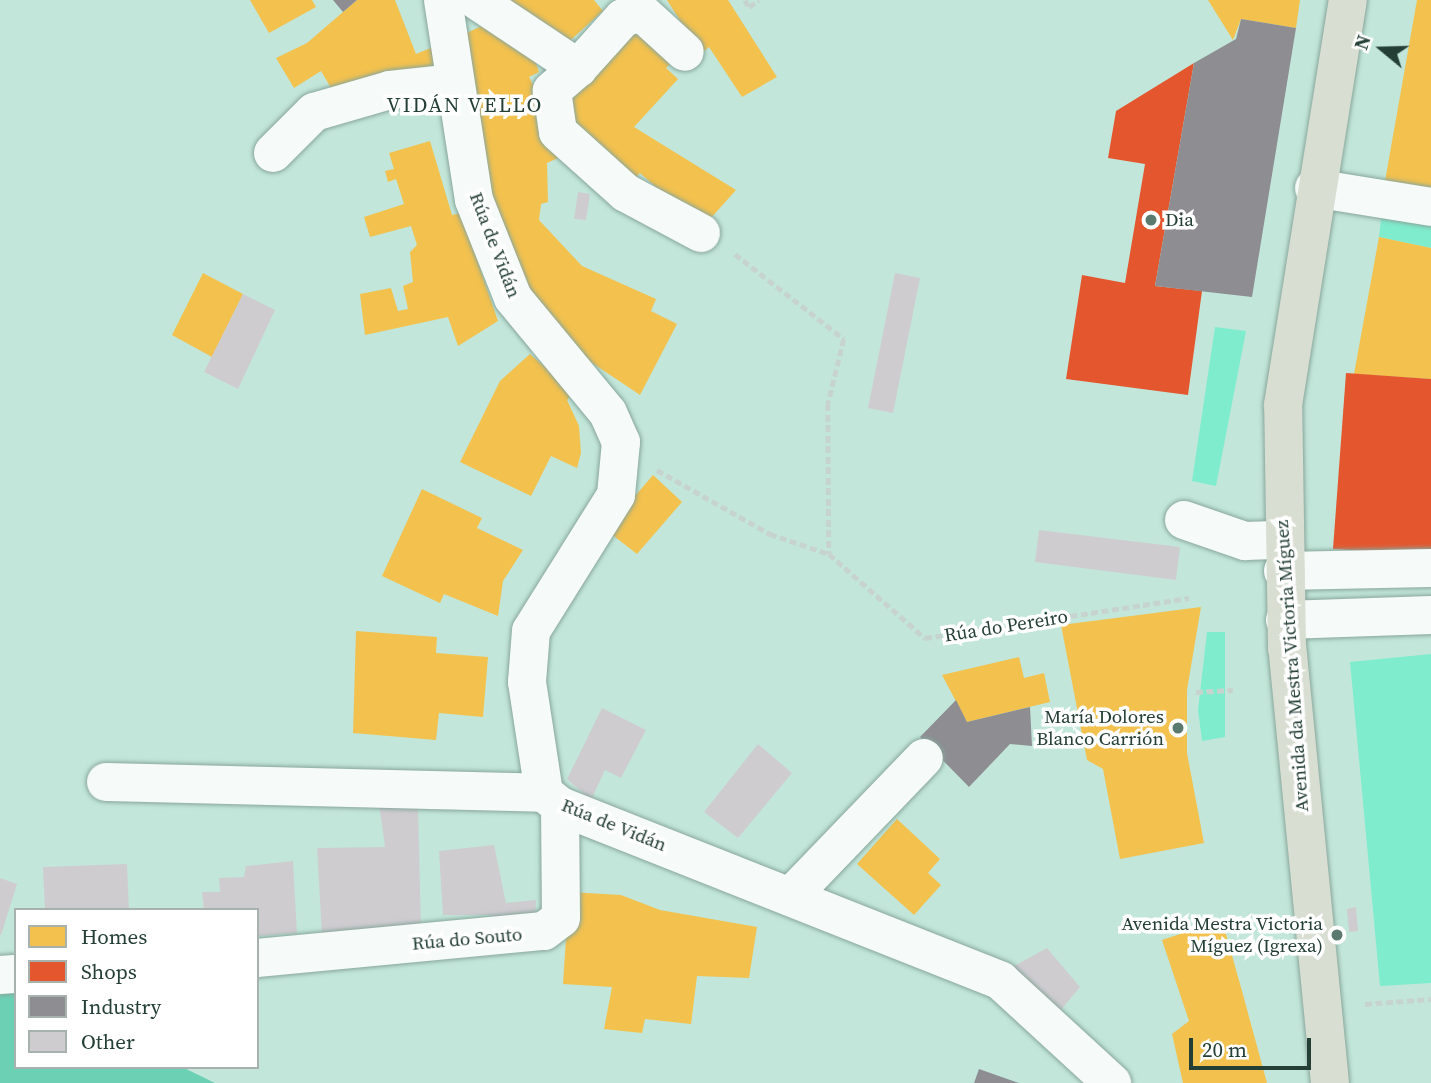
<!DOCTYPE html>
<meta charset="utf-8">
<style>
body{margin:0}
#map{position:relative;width:1431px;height:1083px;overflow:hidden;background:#c2e7da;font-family:"Source Serif 4",serif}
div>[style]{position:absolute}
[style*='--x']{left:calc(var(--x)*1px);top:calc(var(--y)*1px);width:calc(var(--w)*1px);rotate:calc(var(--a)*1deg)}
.green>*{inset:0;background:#7feccd}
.forest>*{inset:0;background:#6cd0b5}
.homes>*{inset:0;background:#f2c14e}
.shops>*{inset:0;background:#e4572e}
.industry>*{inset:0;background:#8d8d92}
.building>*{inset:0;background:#cfccd0}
.path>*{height:4.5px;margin-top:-2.25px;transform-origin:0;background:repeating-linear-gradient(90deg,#c7d3ce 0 7px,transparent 0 10.5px)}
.roads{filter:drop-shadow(0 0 2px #89a69c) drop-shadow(0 0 2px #89a69c)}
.minor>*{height:38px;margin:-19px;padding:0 19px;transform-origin:19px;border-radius:19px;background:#f6fbf9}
.major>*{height:38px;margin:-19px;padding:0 19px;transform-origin:19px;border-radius:19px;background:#d8ded1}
.dots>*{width:19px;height:19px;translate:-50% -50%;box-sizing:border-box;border:4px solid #fff;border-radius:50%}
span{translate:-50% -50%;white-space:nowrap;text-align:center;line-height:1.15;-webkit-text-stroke:7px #fff;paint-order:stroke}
.poi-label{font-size:19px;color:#243f36}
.left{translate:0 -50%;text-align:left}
.right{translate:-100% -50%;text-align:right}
.street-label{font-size:19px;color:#243f36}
.neighbourhood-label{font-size:21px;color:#243f36;letter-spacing:2px}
.legend{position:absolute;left:14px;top:908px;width:245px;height:161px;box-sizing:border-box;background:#fff;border:2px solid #a7b2af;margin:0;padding:9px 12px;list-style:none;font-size:21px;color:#243f36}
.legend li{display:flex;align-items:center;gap:14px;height:35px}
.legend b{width:35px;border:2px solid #a7b2af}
.north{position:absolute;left:1347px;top:14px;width:70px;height:70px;-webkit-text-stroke:5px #fff;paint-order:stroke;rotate:289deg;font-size:19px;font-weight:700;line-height:28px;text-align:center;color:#243f36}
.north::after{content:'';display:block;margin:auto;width:24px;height:32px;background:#243f36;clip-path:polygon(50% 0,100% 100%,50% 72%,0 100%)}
.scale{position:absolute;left:1189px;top:1038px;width:122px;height:32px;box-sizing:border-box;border:4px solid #243f36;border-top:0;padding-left:9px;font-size:21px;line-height:24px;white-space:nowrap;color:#243f36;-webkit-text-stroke:5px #fff;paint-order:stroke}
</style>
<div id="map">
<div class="green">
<i style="clip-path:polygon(1385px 181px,1431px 189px,1431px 248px,1379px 237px)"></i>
<i style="clip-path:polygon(1215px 327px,1246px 331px,1216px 486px,1192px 481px)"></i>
<i style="clip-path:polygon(1207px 632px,1225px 632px,1225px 737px,1202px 741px,1198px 710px)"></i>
<i style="clip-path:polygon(1431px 654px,1431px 983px,1380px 986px,1350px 662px)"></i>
</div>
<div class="forest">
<i style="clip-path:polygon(0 991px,16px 991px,16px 1067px,182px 1067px,215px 1083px,0 1083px)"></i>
</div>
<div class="homes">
<i style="clip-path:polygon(250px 0,312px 0,316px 7px,269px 33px)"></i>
<i style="clip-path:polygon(357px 0,395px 0,416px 54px,433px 47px,439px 75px,384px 72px,334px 93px,321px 71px,294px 88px,276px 58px,307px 43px)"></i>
<i style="clip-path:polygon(505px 0,594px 0,603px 11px,564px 46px)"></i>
<i style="clip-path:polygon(667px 0,728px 0,777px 77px,742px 97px,709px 47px,701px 54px)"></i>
<i style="clip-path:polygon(1208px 0,1300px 0,1296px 28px,1241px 19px,1233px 40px)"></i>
<i style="clip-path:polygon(1417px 0,1431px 0,1431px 189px,1385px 181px)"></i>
<i style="clip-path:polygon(497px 19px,529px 43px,539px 72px,529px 77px,571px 152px,547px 163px,548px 202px,541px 204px,539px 220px,582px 266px,656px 299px,651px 311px,677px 324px,640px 395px,555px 338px,561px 325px,549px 318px,498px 245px,466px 111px,479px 103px,460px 36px)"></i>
<i style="clip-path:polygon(632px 26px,672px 62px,666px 68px,678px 79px,634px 127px,736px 190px,702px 228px,640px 173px,630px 184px,580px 133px,558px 98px)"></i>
<i style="clip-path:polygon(430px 141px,452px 215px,461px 213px,498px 321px,458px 346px,448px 317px,365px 335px,360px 294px,391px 288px,398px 311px,408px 309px,403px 286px,413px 282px,410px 252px,417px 245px,411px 226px,370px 237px,364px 217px,404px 204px,396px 179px,388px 182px,385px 171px,394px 169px,389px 153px)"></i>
<i style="clip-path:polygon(1379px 237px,1431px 248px,1431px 379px,1354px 374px)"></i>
<i style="clip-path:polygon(203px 273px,243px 294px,212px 357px,172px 335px)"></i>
<i style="clip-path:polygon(530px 354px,574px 392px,567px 400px,579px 426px,581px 453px,577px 468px,551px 456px,531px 496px,460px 462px,500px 381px)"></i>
<i style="clip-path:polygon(653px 475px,682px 502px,637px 554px,606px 530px)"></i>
<i style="clip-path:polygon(422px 489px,482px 518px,477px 528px,523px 550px,503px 581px,498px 616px,444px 594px,440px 603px,382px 576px)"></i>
<i style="clip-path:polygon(1201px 607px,1187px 690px,1187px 753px,1204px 843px,1120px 859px,1103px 769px,1087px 760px,1061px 625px)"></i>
<i style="clip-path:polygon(356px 631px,437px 637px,436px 653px,488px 657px,483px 717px,439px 713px,436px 740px,353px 733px)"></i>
<i style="clip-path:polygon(1019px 657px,1024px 678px,1044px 673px,1050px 702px,967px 722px,942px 675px)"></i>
<i style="clip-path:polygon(897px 819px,940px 859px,928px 873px,941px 885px,914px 915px,857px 864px)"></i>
<i style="clip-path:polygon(569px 892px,621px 895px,660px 910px,757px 927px,749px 978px,697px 976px,691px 1024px,645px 1019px,642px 1033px,604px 1029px,612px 987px,563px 984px)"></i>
<i style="clip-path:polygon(1222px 920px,1242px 991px,1267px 1083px,1183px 1083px,1172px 1034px,1189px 1021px,1162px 940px)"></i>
</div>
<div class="shops">
<i style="clip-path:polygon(1194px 63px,1155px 286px,1202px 291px,1188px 395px,1066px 379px,1082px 275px,1125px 283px,1145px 164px,1108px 158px,1116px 111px)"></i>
<i style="clip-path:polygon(1346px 373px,1431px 379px,1431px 555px,1333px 549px)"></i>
</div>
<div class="industry">
<i style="clip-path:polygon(333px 0,357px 0,343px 12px)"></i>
<i style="clip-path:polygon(1241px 19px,1296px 28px,1252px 297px,1155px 286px,1194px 63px,1236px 39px)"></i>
<i style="clip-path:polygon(956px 700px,967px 722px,1030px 707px,1032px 746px,1010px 744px,969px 787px,920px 737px)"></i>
<i style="clip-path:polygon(979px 1069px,1019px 1083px,974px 1083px)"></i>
</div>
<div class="building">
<i style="clip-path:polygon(578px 192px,590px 194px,586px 220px,574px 219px)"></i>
<i style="clip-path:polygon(895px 273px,920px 278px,893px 413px,868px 408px)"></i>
<i style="clip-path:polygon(243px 294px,275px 310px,238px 389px,204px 372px)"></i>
<i style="clip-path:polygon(1039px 530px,1180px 547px,1176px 580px,1035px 562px)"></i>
<i style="clip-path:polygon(602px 708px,646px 730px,621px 778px,605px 770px,591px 800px,567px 779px)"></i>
<i style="clip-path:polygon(758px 744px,792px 773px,738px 838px,704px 812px)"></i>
<i style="clip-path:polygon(379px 804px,418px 806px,421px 928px,322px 936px,317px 848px,385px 847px)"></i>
<i style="clip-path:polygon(494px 845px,506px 903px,536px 900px,535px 920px,499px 926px,490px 915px,443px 915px,439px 851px)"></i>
<i style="clip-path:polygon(293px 861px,297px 933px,257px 936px,257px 910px,204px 910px,202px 892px,220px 892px,219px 878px,244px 877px,246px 866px)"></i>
<i style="clip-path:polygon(127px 864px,129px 910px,45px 910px,43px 867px)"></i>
<i style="clip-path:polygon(0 878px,17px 884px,1px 935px,0 935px)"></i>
<i style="clip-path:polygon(1356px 907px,1358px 931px,1349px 932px,1347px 909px)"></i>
<i style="clip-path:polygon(1047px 948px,1080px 987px,1060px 1011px,1007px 970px)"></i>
</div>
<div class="path">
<i style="--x:745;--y:0;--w:8;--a:60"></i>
<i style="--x:749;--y:7;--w:12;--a:-35"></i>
<i style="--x:735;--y:254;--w:138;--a:37.9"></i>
<i style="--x:844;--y:339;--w:67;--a:103.8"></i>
<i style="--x:828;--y:404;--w:150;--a:89.6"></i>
<i style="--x:657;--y:470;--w:130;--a:29.5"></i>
<i style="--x:770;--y:534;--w:62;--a:18.7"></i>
<i style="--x:829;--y:554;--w:128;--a:41.2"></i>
<i style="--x:925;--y:638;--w:267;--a:-8.6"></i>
<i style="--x:1196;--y:692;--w:37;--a:-3"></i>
<i style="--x:1365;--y:1004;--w:66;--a:-4.3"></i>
</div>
<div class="roads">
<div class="minor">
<i style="--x:443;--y:0;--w:202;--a:81.2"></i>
<i style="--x:474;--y:200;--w:105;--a:68.3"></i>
<i style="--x:513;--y:298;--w:149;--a:50.4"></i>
<i style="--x:608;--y:413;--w:32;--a:66"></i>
<i style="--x:621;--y:442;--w:53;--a:95.4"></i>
<i style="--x:616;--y:495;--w:160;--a:122"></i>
<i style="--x:531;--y:631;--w:51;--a:94.5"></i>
<i style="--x:527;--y:682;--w:112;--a:81.3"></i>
<i style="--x:544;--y:793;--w:21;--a:39"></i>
<i style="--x:560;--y:806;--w:474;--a:21.6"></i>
<i style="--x:1001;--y:981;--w:151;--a:42.6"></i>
<i style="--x:476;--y:0;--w:123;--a:33.7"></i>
<i style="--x:578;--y:68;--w:35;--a:139"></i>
<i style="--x:552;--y:91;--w:41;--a:81.7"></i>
<i style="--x:558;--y:132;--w:91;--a:41.9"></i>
<i style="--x:626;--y:193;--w:85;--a:28.1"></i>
<i style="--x:578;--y:68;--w:67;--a:-48"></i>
<i style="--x:623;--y:18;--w:19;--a:-18"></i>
<i style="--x:641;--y:12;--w:59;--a:42.3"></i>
<i style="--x:273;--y:153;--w:58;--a:-45"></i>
<i style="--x:314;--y:112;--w:79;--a:-16.1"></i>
<i style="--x:390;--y:90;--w:63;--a:-6.3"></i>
<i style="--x:1314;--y:188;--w:119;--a:9.2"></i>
<i style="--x:1184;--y:520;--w:65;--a:19"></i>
<i style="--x:1245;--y:541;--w:37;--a:-2"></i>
<i style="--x:1283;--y:571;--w:148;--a:-1.2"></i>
<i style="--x:1285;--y:620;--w:146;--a:-2"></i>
<i style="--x:106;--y:782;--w:438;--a:1.4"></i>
<i style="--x:792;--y:895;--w:190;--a:-46.1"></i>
<i style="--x:257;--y:958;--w:288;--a:-5.4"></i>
<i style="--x:544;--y:931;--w:21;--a:-37"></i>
<i style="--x:561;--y:918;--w:112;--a:-90.5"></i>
<i style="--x:0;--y:975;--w:16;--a:-4"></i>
</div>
<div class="major">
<i style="--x:1330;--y:1083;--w:437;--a:-95.6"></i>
<i style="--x:1287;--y:648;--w:243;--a:-90.9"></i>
<i style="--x:1283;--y:405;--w:410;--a:-80.9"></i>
</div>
</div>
<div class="dots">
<i style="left:1151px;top:220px;background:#5b7a6f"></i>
<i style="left:1178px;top:728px;background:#5b7a6f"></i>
<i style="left:1337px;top:935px;background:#5b7a6f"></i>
</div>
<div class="poi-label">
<span class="left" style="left:1165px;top:220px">Dia</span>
<span class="right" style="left:1164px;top:728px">María Dolores<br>Blanco Carrión</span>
<span class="right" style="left:1323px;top:935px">Avenida Mestra Victoria<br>Míguez (Igrexa)</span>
</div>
<div class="street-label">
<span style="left:495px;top:245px;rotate:69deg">Rúa de Vidán</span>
<span style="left:1006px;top:626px;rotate:-9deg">Rúa do Pereiro</span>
<span style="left:1292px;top:666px;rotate:-94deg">Avenida da Mestra Victoria Míguez</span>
<span style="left:614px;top:825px;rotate:22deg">Rúa de Vidán</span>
<span style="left:467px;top:939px;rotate:-5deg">Rúa do Souto</span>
</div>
<div class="neighbourhood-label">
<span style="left:465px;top:105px">VIDÁN VELLO</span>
</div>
<ul class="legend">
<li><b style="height:19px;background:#f2c14e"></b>Homes</li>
<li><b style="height:19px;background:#e4572e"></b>Shops</li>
<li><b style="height:19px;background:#8d8d92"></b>Industry</li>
<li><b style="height:19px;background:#cfccd0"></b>Other</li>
</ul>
<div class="north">N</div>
<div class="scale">20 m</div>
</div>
